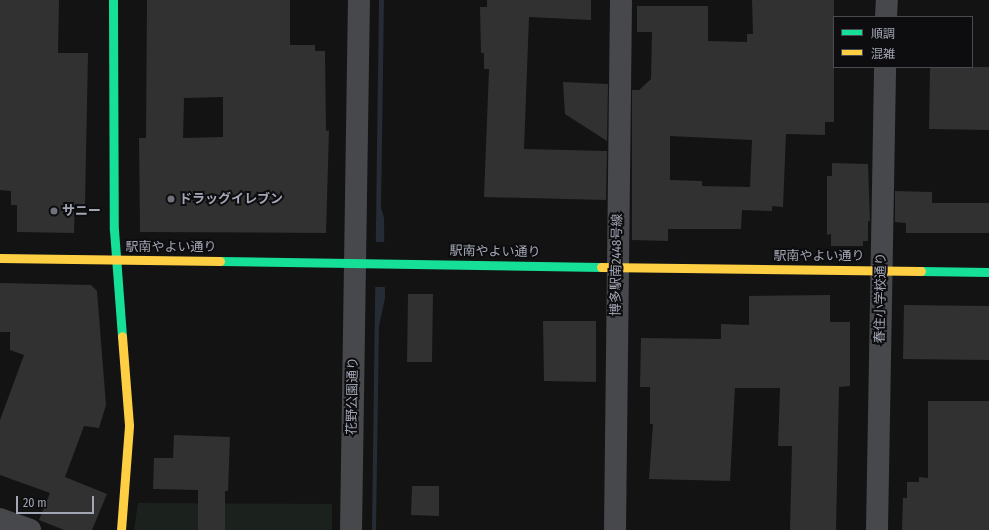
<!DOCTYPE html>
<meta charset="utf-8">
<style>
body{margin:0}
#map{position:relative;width:989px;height:530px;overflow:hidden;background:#131313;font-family:"Fira Sans Condensed","Noto Sans JP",sans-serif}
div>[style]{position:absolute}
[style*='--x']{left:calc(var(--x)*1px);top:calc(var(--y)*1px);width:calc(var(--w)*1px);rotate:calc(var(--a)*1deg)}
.green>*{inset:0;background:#1b221d}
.water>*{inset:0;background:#262c35}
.pier>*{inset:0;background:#131313}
.building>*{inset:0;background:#313132}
.street>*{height:22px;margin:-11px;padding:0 11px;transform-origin:11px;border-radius:11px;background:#47484c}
.fast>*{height:9px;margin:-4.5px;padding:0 4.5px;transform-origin:4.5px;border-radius:4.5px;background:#16e098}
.slow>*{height:9px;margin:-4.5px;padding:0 4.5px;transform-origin:4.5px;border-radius:4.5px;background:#ffcf43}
.dots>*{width:11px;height:11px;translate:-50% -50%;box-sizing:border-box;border:2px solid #0d0d0f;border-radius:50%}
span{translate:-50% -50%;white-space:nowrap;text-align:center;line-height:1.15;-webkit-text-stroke:4px #0d0d0f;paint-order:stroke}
.poi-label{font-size:13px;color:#a3a7b5;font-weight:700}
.left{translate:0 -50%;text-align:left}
.street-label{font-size:13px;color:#a3a7b5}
.legend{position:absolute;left:833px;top:16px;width:140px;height:52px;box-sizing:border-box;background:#0d0d0f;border:1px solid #494b51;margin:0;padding:5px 7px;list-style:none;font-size:12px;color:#a3a7b5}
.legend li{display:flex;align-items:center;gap:8px;height:20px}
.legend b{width:20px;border:1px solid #494b51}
.scale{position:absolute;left:16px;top:496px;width:78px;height:18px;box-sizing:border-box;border:2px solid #a3a7b5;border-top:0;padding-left:5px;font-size:12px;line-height:14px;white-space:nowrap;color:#a3a7b5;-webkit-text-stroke:3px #0d0d0f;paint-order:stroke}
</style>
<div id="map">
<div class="green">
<i style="clip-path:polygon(138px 503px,332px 504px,332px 530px,134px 530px)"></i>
</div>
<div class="water">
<i style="clip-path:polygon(379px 0,384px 0,381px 208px,384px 218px,385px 298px,379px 326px,376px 530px,372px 530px)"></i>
</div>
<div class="pier">
<i style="clip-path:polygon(375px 242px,385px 242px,385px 287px,374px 287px)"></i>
</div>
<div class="building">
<i style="clip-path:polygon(0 0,59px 0,58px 53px,88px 53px,85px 204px,75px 204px,74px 233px,17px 232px,17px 205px,11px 205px,11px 191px,0 190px)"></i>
<i style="clip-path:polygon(evenodd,147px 0,290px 0,290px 45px,315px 45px,315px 51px,325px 51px,326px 131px,329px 130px,326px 233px,140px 232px,139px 138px,146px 138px,147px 0,223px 97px,223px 137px,183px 138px,184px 98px,223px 97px)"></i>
<i style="clip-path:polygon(487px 0,591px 0,591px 20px,529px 17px,524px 149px,607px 151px,606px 200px,484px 197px,489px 69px,484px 69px,484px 53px,481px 53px,480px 7px,487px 7px)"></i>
<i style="clip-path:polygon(evenodd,752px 0,834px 0,834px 122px,825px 122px,825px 135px,786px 134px,783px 207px,772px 206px,772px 211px,742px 210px,741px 229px,668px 229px,668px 241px,632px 240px,632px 90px,639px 90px,651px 79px,652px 32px,637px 32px,637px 6px,708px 6px,708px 41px,747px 42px,747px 34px,753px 34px,752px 0,670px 136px,752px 140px,750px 187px,702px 186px,702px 181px,670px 180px,670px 136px)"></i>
<i style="clip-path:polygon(930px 67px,989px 67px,989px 130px,929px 129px)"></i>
<i style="clip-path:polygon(563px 82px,608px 84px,607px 141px,565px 114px)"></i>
<i style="clip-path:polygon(832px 163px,868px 164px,870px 221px,868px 221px,868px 241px,863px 241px,863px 246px,831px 246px,831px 234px,827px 235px,827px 176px,832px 176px)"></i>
<i style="clip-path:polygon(895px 191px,932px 192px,932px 203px,989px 203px,989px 233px,906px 233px,906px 223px,895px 222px)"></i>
<i style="clip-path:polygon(0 283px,91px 285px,97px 291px,106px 405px,99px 428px,84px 426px,65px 477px,107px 494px,92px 530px,64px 530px,39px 520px,50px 493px,0 475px,0 420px,24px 355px,10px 350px,10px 332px,0 332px)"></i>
<i style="clip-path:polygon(408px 294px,433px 294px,432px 362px,407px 362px)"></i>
<i style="clip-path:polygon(830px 295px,830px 322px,850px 322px,850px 386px,839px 387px,836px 530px,790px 530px,792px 446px,778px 446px,780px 388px,735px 388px,730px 481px,649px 479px,653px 424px,650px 424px,650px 387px,640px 387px,641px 338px,721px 339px,721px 324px,749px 325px,749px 296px)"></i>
<i style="clip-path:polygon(904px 305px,989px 306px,989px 360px,903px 359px)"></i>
<i style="clip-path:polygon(543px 321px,596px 321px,596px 382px,544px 381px)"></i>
<i style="clip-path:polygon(928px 401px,989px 401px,989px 530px,902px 530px,903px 498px,907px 498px,907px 482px,919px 482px,919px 477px,928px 478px)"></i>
<i style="clip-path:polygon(174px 435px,230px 437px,228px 491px,225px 491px,225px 530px,198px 530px,198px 490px,153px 489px,154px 458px,173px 458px)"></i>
<i style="clip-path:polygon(412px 486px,439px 486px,439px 516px,411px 515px)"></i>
</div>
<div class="street">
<i style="--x:886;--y:17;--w:17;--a:-87"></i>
<i style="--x:0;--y:519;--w:32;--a:20"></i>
<i style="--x:351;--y:530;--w:530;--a:-89.14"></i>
<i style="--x:615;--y:530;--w:530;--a:-89.35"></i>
<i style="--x:877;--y:530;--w:463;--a:-89"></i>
</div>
<div class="fast">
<i style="--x:113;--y:0;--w:230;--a:89.8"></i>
<i style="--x:114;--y:230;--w:106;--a:85.7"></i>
<i style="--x:220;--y:261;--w:381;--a:0.9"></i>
<i style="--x:921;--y:271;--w:68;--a:0.8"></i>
</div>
<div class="slow">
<i style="--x:0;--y:258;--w:220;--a:0.8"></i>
<i style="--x:601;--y:267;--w:320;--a:0.7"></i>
<i style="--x:121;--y:530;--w:105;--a:-85.6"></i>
<i style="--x:129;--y:425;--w:89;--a:-94.5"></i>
</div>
<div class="dots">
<i style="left:171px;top:199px;background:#71737c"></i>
<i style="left:54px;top:211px;background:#71737c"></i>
</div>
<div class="poi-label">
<span class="left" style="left:179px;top:199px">ドラッグイレブン</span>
<span class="left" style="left:62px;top:211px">サニー</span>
</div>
<div class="street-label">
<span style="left:171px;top:247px">駅南やよい通り</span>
<span style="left:495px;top:252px;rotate:1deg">駅南やよい通り</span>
<span style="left:819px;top:256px">駅南やよい通り</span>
<span style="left:617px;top:265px;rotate:-89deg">博多駅南2448号線</span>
<span style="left:881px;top:298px;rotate:-89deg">春住小学校通り</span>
<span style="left:353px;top:396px;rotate:-89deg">花野公園通り</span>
</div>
<ul class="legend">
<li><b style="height:5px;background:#16e098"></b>順調</li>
<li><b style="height:5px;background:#ffcf43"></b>混雑</li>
</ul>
<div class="scale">20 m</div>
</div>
